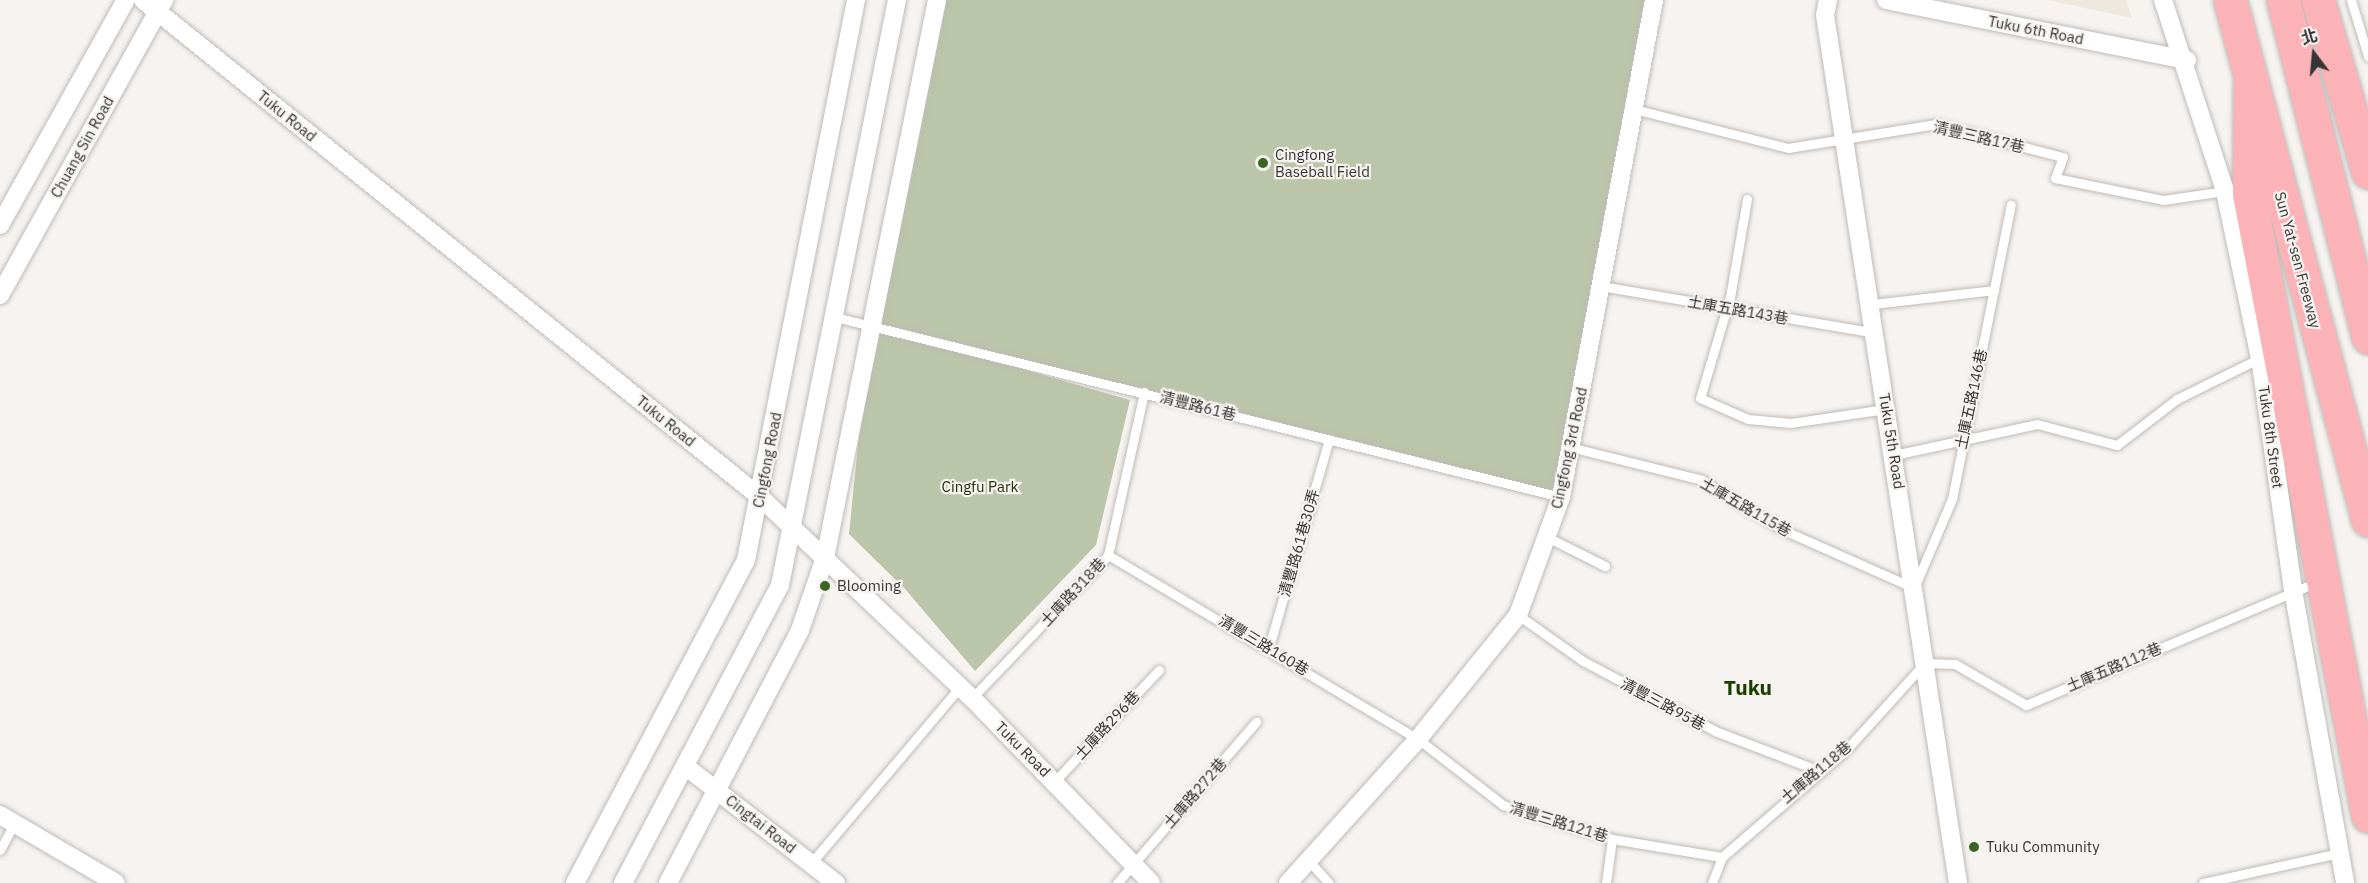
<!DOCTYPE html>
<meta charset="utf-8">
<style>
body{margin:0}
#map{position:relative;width:2368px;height:883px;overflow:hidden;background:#f6f3f0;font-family:"IBM Plex Sans","Noto Sans TC",sans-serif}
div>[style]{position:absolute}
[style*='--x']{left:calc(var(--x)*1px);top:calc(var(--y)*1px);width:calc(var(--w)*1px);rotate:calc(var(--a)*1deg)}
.built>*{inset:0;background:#efe8de}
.green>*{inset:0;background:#bbc5a9}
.roads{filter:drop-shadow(0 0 2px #bebbb8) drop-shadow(0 0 2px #bebbb8)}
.service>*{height:9px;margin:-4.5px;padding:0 4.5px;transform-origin:4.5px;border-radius:4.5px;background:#fff}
.minor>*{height:18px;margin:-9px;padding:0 9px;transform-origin:9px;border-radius:9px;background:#fff}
.motorway>*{height:33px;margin:-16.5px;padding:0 16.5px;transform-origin:16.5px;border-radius:16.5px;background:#fbb3b7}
.dots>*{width:16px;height:16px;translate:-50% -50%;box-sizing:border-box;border:3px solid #f6f3f0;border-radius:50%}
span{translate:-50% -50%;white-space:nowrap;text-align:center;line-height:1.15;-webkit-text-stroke:4.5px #f6f3f0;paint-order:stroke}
.street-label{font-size:15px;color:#353533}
.poi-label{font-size:15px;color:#353533}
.left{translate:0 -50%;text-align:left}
.park-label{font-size:15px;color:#253004}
.district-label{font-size:21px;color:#193f00;font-weight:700}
.north{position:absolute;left:2284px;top:24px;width:60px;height:60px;-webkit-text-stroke:4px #f6f3f0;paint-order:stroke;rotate:344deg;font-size:16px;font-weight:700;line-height:24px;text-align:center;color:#353533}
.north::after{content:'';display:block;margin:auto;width:21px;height:27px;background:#353533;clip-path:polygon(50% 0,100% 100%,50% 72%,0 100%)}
</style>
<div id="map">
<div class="built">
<i style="clip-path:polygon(2047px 0,2126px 0,2132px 18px)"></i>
</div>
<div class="green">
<i style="clip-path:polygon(944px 0,1647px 0,1561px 497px,894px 332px,1130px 400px,1096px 545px,975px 671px,905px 589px,849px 534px,870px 325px)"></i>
</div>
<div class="roads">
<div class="service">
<i style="--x:2351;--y:0;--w:59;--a:73.1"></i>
<i style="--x:1634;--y:109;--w:159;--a:14.2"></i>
<i style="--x:1788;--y:148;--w:150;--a:-9.2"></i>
<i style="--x:1936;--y:124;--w:131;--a:14.6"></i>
<i style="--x:2063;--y:157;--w:22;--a:111"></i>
<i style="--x:2055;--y:178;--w:110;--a:11.5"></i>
<i style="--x:2163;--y:200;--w:63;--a:-8.3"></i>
<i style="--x:1747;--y:199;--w:99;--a:99.8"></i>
<i style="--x:1730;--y:297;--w:105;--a:106.5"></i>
<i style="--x:1700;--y:398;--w:52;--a:23.6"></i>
<i style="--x:1748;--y:419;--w:43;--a:5.3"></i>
<i style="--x:1791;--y:423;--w:96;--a:-8.4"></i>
<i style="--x:1601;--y:286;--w:279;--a:9.7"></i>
<i style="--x:1873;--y:304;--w:122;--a:-6.6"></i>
<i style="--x:835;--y:317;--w:748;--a:13.92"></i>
<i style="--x:1570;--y:447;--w:136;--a:14"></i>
<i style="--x:1702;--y:480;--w:93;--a:31.8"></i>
<i style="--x:1781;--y:529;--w:145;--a:23.9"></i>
<i style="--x:1914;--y:588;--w:97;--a:-66.9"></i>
<i style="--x:1952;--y:499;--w:300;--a:-78.7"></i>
<i style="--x:1894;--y:455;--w:146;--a:-12.2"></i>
<i style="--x:2037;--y:424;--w:83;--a:14.7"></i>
<i style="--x:2117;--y:445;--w:76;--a:-37.5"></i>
<i style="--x:2177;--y:399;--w:93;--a:-26.3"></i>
<i style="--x:1547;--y:537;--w:65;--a:26.6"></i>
<i style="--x:1108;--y:555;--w:360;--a:30.7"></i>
<i style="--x:1418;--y:739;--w:108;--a:37.8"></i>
<i style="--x:1503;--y:805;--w:114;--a:17.3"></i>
<i style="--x:1612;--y:839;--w:111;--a:9.3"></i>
<i style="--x:1518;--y:615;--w:80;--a:35.3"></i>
<i style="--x:1583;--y:661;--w:149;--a:27.9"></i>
<i style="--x:1715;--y:731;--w:112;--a:20.9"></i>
<i style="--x:1269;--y:647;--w:216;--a:-73.9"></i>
<i style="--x:972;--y:698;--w:197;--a:-46.4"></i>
<i style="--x:1108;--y:555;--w:167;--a:-77.5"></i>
<i style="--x:1055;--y:781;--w:152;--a:-46.9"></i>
<i style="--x:0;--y:850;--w:30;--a:-62"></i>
<i style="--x:812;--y:862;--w:229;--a:-49.8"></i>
<i style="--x:1310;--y:862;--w:28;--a:48"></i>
<i style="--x:1117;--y:883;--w:213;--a:-49.2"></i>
<i style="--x:1606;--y:883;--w:44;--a:-82.2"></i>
<i style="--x:1712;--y:883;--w:28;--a:-69"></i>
<i style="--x:1722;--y:857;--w:164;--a:-40.8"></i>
<i style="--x:1846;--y:750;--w:118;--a:-47.8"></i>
<i style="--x:1925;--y:663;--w:30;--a:2"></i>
<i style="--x:1955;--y:664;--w:82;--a:30"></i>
<i style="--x:2026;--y:705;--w:304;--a:-22.9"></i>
<i style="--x:2203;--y:883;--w:140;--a:-12.4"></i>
</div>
<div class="minor">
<i style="--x:143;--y:0;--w:792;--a:38.85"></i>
<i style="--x:760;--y:497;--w:292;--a:43.5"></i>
<i style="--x:972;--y:698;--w:257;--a:45.9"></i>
<i style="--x:1828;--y:0;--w:15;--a:101"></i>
<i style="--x:1825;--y:15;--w:878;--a:81.29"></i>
<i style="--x:1886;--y:0;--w:307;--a:11.3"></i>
<i style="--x:2163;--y:0;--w:201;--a:72"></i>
<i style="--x:2225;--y:191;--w:171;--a:78.2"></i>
<i style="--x:2260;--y:358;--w:234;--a:81.9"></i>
<i style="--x:2293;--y:590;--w:298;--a:79.9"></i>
<i style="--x:0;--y:225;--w:258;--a:-60.8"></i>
<i style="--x:0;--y:295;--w:338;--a:-60.9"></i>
<i style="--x:685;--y:766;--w:191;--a:37.8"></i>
<i style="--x:0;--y:815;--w:134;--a:30.4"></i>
<i style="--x:575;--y:883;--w:365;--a:-62.1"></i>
<i style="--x:746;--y:560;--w:571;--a:-78.89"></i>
<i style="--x:623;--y:883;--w:337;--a:-62.2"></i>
<i style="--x:780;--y:585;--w:597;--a:-78.69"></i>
<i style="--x:668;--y:883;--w:285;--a:-62.4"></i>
<i style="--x:800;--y:630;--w:76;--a:-70.9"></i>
<i style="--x:825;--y:558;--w:569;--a:-78.65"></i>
<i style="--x:1288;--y:883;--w:194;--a:-47.9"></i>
<i style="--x:1418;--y:739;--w:159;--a:-51.1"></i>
<i style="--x:1518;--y:615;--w:126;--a:-70"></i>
<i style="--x:1561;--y:497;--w:506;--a:-79.4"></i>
</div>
<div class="motorway">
<i style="--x:2230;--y:0;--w:538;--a:75.14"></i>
<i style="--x:2283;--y:0;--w:348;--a:75.8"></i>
<i style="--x:2318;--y:0;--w:179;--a:73.8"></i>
<i style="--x:2250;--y:84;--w:110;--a:90.5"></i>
<i style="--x:2249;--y:194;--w:633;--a:79.17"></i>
</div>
</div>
<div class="dots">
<i style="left:1263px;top:163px;background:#3a6522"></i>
<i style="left:825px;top:586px;background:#3a6522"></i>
<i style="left:1974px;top:847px;background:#3a6522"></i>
</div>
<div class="street-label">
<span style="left:2036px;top:30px;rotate:11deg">Tuku 6th Road</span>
<span style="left:287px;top:116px;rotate:39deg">Tuku Road</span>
<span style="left:1979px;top:137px;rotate:13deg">清豐三路17巷</span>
<span style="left:82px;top:147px;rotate:-61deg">Chuang Sin Road</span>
<span style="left:2298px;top:260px;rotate:75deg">Sun Yat-sen Freeway</span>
<span style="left:1738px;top:310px;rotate:10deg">土庫五路143巷</span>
<span style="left:1971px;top:399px;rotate:-78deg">土庫五路146巷</span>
<span style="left:1198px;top:406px;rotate:14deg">清豐路61巷</span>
<span style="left:666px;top:421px;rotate:39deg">Tuku Road</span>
<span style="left:2271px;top:437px;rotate:82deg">Tuku 8th Street</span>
<span style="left:1892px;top:441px;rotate:81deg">Tuku 5th Road</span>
<span style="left:1569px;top:448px;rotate:-78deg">Cingfong 3rd Road</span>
<span style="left:767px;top:460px;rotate:-79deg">Cingfong Road</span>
<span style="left:1746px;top:507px;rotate:30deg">土庫五路115巷</span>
<span style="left:1299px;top:543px;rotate:-74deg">清豐路61巷30弄</span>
<span style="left:1073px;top:592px;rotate:-47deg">土庫路318巷</span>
<span style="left:1264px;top:645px;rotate:31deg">清豐三路160巷</span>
<span style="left:2114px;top:667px;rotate:-23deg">土庫五路112巷</span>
<span style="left:1663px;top:704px;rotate:28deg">清豐三路95巷</span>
<span style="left:1107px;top:725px;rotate:-47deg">土庫路296巷</span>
<span style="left:1023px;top:749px;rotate:45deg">Tuku Road</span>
<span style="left:1816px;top:772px;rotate:-40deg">土庫路118巷</span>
<span style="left:1195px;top:793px;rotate:-49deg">土庫路272巷</span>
<span style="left:1559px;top:822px;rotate:17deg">清豐三路121巷</span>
<span style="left:761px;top:824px;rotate:38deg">Cingtai Road</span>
</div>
<div class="poi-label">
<span class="left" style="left:1275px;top:163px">Cingfong<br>Baseball Field</span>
<span class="left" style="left:837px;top:586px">Blooming</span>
<span class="left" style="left:1986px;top:847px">Tuku Community</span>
</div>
<div class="park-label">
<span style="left:980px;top:487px">Cingfu Park</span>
</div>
<div class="district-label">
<span style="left:1748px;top:687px">Tuku</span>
</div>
<div class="north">北</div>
</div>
